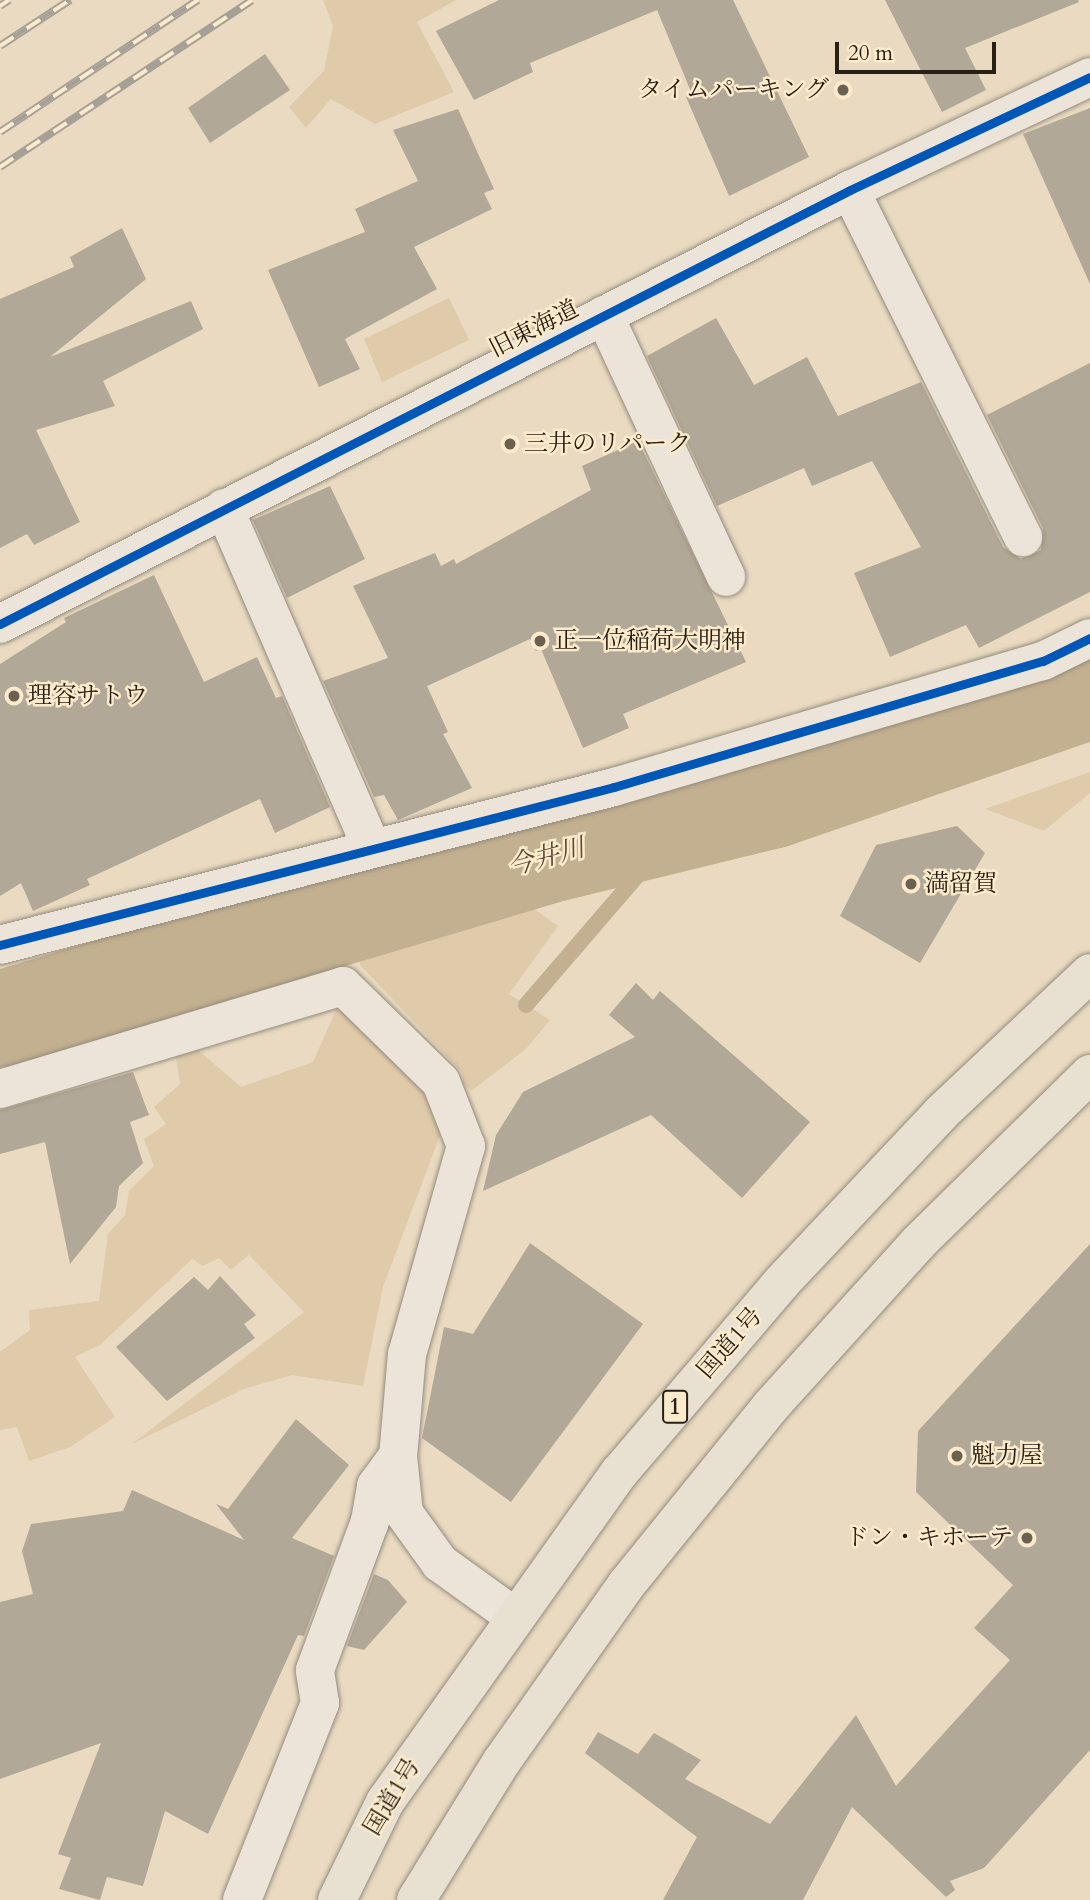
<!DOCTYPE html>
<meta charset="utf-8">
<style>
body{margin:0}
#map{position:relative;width:1090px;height:1900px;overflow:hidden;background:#e9dac1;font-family:Cardo,"Noto Serif JP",serif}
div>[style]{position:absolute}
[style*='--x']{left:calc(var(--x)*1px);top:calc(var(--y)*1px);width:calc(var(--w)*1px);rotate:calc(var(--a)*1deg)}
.green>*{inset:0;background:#dfcba9}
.stream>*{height:16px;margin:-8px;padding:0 8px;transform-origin:8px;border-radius:8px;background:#c3b090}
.river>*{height:96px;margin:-48px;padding:0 48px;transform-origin:48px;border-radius:48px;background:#c3b090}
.building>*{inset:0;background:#b2a897}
.roads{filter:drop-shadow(0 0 2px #958c7d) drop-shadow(0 0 2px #958c7d)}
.minor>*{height:38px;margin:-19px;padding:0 19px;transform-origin:19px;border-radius:19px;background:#ece4d8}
.highway>*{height:38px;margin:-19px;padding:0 19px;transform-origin:19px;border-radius:19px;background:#e8e0d1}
.rail>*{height:8px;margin-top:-4px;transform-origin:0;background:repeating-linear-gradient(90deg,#fceacc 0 16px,#a7a096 0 32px);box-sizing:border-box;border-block:2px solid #a7a096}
.cycleway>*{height:9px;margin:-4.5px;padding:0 4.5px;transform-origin:4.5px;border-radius:4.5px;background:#0057b8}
.dots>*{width:19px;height:19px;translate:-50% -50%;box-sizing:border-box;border:4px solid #fceacc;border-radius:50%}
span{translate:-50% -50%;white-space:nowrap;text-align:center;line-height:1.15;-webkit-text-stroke:5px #fceacc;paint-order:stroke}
.shield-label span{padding:2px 5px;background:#fceacc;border:2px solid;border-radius:5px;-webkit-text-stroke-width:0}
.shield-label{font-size:23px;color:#282014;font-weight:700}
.poi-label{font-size:24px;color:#282014}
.right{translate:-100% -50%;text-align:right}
.left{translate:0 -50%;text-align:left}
.street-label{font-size:24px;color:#282014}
.water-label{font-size:26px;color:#594c38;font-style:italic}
.scale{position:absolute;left:835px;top:42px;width:161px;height:32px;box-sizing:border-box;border:4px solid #282014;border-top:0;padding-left:9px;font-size:21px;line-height:24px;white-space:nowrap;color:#282014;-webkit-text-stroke:5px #fceacc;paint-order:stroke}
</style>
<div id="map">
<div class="green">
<i style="clip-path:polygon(323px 0,456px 0,417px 22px,454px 92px,375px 124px,331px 99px,306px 128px,289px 107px,324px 71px,333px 26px)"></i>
<i style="clip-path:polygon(449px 298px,469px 340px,382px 382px,364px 339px)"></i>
<i style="clip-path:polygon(1090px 772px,1090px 793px,1044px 831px,985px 809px)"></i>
<i style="clip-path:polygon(526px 903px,558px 926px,509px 994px,550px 1020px,526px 1049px,471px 1091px,463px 1083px,463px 1073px,360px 965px,360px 954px)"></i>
<i style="clip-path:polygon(336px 1010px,348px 1012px,430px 1092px,442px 1130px,383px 1287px,363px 1386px,292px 1375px,244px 1389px,132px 1444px,304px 1312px,249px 1255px,231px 1270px,219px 1258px,203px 1266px,192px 1259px,100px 1345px,75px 1357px,115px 1417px,70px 1447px,29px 1461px,17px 1427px,0 1430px,0 1352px,30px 1330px,29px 1310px,99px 1301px,108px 1234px,125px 1215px,129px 1191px,154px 1166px,144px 1139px,166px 1124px,154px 1107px,180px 1084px,175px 1052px,196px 1048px,241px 1087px,313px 1062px)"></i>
</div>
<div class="stream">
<i style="--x:526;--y:1005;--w:243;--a:-49.3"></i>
</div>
<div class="river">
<i style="--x:0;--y:1019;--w:577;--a:-16.61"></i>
<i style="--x:553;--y:854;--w:228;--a:-13.7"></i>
<i style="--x:774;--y:800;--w:334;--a:-19"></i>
</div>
<div class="building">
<i style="clip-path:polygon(499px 0,733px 0,809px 157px,729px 196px,686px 97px,692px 94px,657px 10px,530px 63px,533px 72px,474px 100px,436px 31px)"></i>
<i style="clip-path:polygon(885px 0,1078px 0,1079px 2px,965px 48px,986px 90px,942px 112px)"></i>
<i style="clip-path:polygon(265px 54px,290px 90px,210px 143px,188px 108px)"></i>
<i style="clip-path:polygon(1090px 108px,1090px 284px,1023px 134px)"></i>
<i style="clip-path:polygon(458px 109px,494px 189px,484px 193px,492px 209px,414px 247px,437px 289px,345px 339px,360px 369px,319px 387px,268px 270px,365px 232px,355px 209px,418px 181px,393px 130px)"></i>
<i style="clip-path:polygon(122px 228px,146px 279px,50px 357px,191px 301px,203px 329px,103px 381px,115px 406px,36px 430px,80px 522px,34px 545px,27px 534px,0 548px,0 299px,74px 267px,70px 257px)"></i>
<i style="clip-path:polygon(716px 318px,754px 385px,807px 357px,838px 416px,921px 382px,1003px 547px,1021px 559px,1041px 550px,1043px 528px,987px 415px,1090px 363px,1090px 592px,979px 648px,966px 625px,890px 657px,854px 573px,921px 547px,872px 461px,812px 486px,804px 468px,717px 506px,647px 356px)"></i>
<i style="clip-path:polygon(638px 441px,746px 662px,623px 714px,629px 728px,583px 748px,541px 649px,536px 651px,530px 639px,427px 686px,448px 732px,443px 734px,472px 788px,398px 820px,384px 795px,374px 797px,323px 681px,388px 658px,353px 586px,435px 553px,441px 566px,454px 559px,456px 564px,591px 490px,582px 466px)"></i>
<i style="clip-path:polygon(330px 486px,365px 559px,287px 598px,253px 520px)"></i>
<i style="clip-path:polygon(154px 575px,204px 682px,257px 657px,276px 698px,282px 696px,330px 807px,275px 833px,260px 799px,87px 879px,90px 885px,33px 911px,21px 883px,0 896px,0 664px,66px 622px,64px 618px)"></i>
<i style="clip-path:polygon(957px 826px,985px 853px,920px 963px,840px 916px,876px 845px)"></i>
<i style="clip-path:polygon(636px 983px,653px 1000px,660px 991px,810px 1122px,742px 1198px,651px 1115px,483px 1191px,496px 1135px,523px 1092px,635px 1037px,609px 1015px)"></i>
<i style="clip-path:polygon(133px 1072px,149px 1115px,130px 1122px,143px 1163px,119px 1186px,116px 1207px,70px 1264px,45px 1142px,0 1154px,0 1110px)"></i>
<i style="clip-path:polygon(530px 1243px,643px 1324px,511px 1502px,422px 1438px,444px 1327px,473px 1334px)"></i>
<i style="clip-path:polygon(1090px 1244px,1090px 1750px,984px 1868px,950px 1881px,955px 1890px,946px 1897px,852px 1807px,803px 1900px,663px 1900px,697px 1837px,585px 1753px,598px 1732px,638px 1754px,654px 1733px,701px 1760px,685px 1779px,770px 1824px,856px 1715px,896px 1786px,1010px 1660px,974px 1628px,1013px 1585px,916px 1492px,918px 1431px)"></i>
<i style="clip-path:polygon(220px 1276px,256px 1315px,244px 1324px,255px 1338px,167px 1401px,116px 1347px,194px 1277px,208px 1290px)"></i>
<i style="clip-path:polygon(296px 1419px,349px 1465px,292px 1538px,334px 1556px,304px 1636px,298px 1635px,208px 1834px,165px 1811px,143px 1886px,107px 1877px,100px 1900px,59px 1889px,71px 1858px,58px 1854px,101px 1743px,0 1779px,0 1602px,33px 1594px,22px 1551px,31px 1524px,123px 1511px,132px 1490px,244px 1540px,216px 1504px,228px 1509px)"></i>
<i style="clip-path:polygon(374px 1574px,388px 1580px,407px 1602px,364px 1650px,347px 1646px)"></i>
</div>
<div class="roads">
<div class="minor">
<i style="--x:850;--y:190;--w:388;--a:63.5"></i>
<i style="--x:604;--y:315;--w:289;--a:65"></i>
<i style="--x:224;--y:508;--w:369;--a:66.5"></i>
<i style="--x:0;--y:624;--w:954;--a:-27.05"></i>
<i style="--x:850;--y:190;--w:265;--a:-25.2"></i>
<i style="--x:0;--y:945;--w:634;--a:-14.43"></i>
<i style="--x:614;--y:787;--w:447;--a:-16.4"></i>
<i style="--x:1043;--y:661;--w:52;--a:-26.1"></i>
<i style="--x:0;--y:1089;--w:358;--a:-16.7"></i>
<i style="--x:343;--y:986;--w:137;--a:44.4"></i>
<i style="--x:441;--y:1082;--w:69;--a:68.7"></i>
<i style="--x:466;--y:1146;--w:216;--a:105.8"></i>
<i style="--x:407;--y:1354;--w:102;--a:95"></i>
<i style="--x:398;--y:1456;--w:57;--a:84"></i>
<i style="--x:404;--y:1513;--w:62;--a:54.2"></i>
<i style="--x:440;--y:1563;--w:92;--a:35.8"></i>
<i style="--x:242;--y:1900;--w:212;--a:-68.4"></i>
<i style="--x:320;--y:1703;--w:33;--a:-99"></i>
<i style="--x:315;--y:1670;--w:159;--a:-69.7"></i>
<i style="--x:370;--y:1521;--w:36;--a:-80"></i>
<i style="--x:376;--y:1486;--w:37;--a:-54"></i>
</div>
<div class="highway">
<i style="--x:337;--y:1900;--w:109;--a:-63.9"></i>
<i style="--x:385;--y:1802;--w:404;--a:-54.6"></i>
<i style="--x:619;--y:1473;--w:251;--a:-49.5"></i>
<i style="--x:782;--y:1282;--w:232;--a:-46.7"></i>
<i style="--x:941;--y:1113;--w:204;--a:-43.2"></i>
<i style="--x:416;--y:1900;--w:163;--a:-58.3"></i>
<i style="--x:502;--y:1761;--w:215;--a:-54.8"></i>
<i style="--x:626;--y:1585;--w:229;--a:-51"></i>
<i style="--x:770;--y:1407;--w:221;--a:-47.9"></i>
<i style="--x:918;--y:1243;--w:241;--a:-44.5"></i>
</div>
</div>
<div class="rail">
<i style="--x:0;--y:6;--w:11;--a:-34"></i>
<i style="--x:0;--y:46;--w:84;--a:-33.3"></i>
<i style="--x:0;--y:132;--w:238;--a:-33.7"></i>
<i style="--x:0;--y:167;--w:302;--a:-33.5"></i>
</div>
<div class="cycleway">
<i style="--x:0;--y:624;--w:954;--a:-27.05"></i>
<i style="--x:850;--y:190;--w:265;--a:-25.2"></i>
<i style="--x:0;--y:945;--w:634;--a:-14.43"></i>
<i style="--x:614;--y:787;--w:447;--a:-16.4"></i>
<i style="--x:1043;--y:661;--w:52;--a:-26.1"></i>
</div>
<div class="dots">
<i style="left:843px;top:90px;background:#6c6151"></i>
<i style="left:510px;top:444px;background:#6c6151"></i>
<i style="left:540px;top:641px;background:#6c6151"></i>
<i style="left:14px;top:696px;background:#6c6151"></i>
<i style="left:911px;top:884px;background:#6c6151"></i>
<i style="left:957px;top:1456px;background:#6c6151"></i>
<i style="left:1027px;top:1538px;background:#6c6151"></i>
</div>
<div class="shield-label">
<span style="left:675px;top:1407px">1</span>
</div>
<div class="poi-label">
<span class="right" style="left:829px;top:90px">タイムパーキング</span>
<span class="left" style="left:524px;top:444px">三井のリパーク</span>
<span class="left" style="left:554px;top:641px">正一位稲荷大明神</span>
<span class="left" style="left:28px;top:696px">理容サトウ</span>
<span class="left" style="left:925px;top:884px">満留賀</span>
<span class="left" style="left:971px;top:1456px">魁力屋</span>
<span class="right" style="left:1013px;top:1538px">ドン・キホーテ</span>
</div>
<div class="street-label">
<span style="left:534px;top:329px;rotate:-27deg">旧東海道</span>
<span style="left:730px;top:1343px;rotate:-49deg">国道1号</span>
<span style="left:392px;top:1797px;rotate:-59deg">国道1号</span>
</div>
<div class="water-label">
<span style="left:546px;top:857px;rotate:-15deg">今井川</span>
</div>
<div class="scale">20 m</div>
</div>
